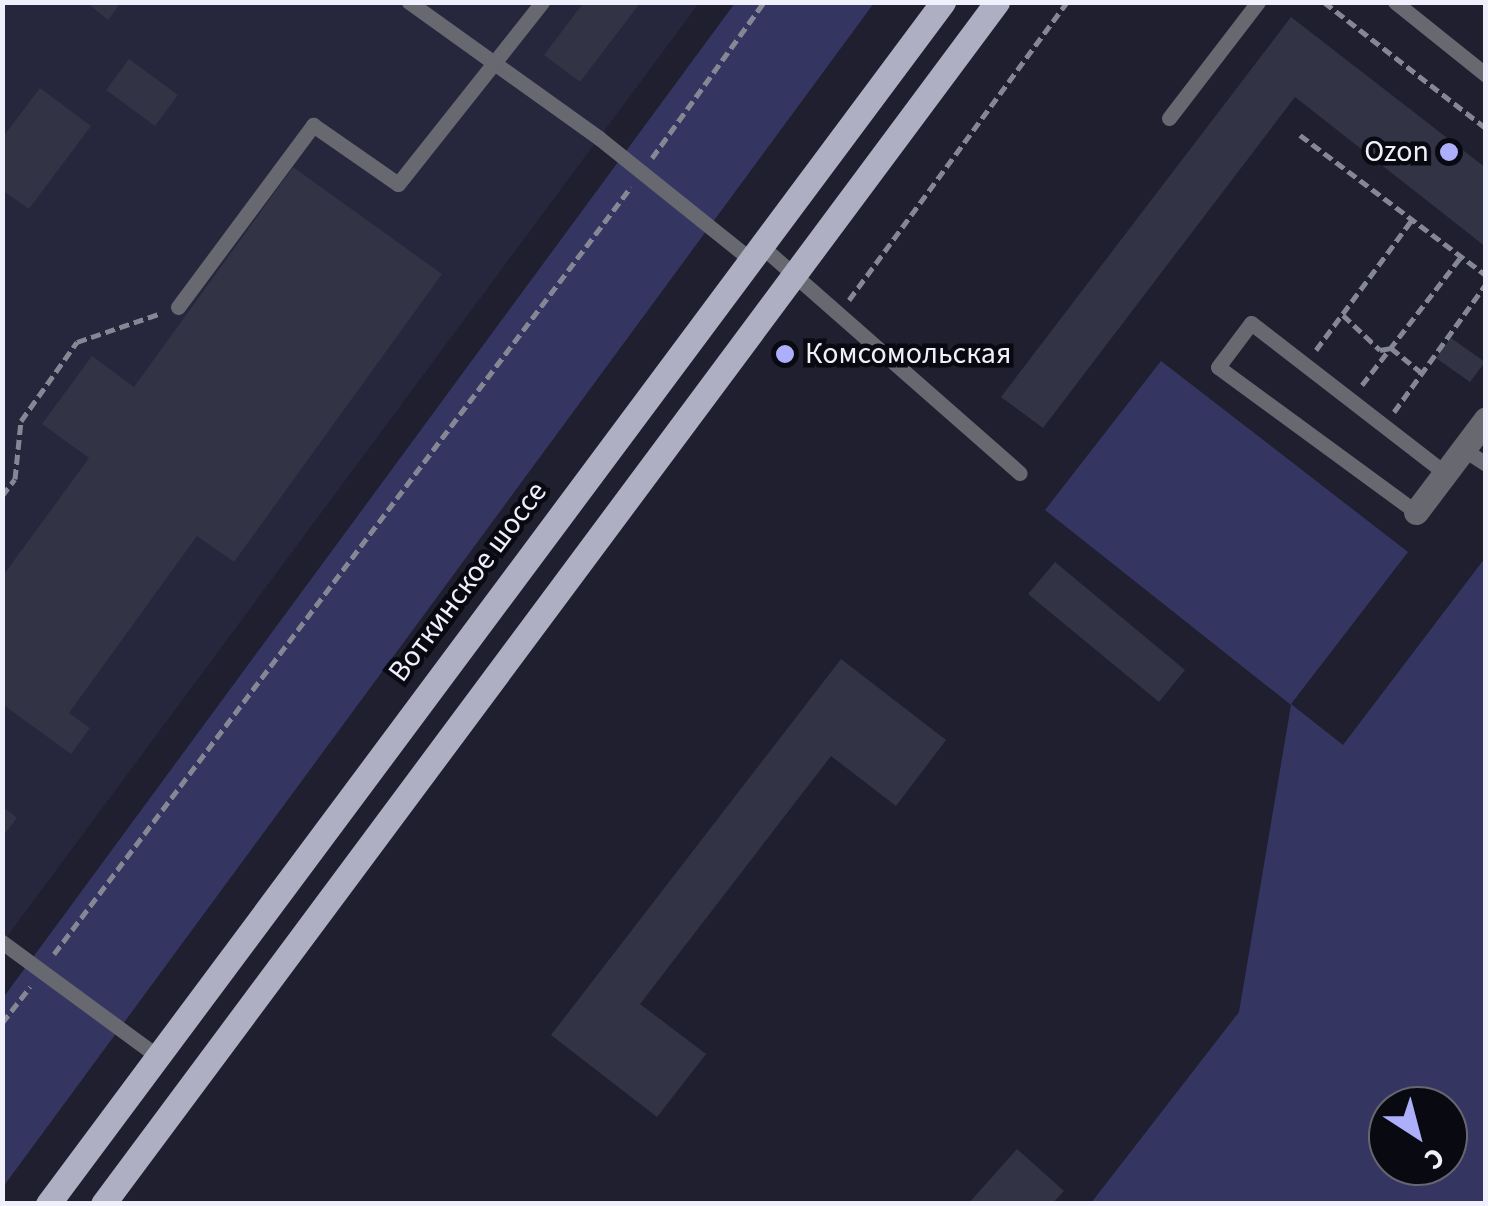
<!DOCTYPE html>
<meta charset="utf-8">
<style>
body{margin:0}
#map{position:relative;width:1488px;height:1206px;overflow:hidden;background:#1f1f2f;font-family:"Source Sans 3",sans-serif}
div>[style]{position:absolute}
[style*='--x']{left:calc(var(--x)*1px);top:calc(var(--y)*1px);width:calc(var(--w)*1px);rotate:calc(var(--a)*1deg)}
.built>*{inset:0;background:#26263c}
.green>*{inset:0;background:#353562}
.building>*{inset:0;background:#323344}
.path>*{height:5px;margin-top:-2.5px;transform-origin:0;background:repeating-linear-gradient(90deg,#868794 0 10px,transparent 0 15px)}
.service>*{height:15px;margin:-7.5px;padding:0 7.5px;transform-origin:7.5px;border-radius:7.5px;background:#676870}
.minor>*{height:25px;margin:-12.5px;padding:0 12.5px;transform-origin:12.5px;border-radius:12.5px;background:#676870}
.primary>*{height:25px;margin:-12.5px;padding:0 12.5px;transform-origin:12.5px;border-radius:12.5px;background:#aeafc2}
.dots>*{width:28px;height:28px;translate:-50% -50%;box-sizing:border-box;border:5px solid #090a11;border-radius:50%}
span{translate:-50% -50%;white-space:nowrap;text-align:center;line-height:1.15;-webkit-text-stroke:9px #090a11;paint-order:stroke}
.poi-label{font-size:30px;color:#eff0fb}
.right{translate:-100% -50%;text-align:right}
.left{translate:0 -50%;text-align:left}
.street-label{font-size:30px;color:#eff0fb}
.frame{position:absolute;inset:0;border:5px solid #eff0fb;pointer-events:none}
.north{position:absolute;left:1368px;top:1086px;width:100px;height:100px;box-sizing:border-box;background:#090a11;border:2px solid #65666f;border-radius:50%;rotate:144deg;font-size:28px;font-weight:700;line-height:40px;text-align:center;color:#eff0fb}
.north::after{content:'';display:block;margin:auto;width:35px;height:45px;background:#adaffb;clip-path:polygon(50% 0,100% 100%,50% 72%,0 100%)}
</style>
<div id="map">
<div class="built">
<i style="clip-path:polygon(3px 3px,699px 3px,3px 942px)"></i>
</div>
<div class="green">
<i style="clip-path:polygon(735px 3px,874px 3px,3px 1187px,3px 998px)"></i>
<i style="clip-path:polygon(evenodd,1161px 361px,1408px 552px,1291px 704px,1343px 745px,1485px 558px,1485px 1203px,1091px 1203px,1239px 1012px,1291px 705px,1045px 510px,1161px 361px,1388px 1106px,1448px 1106px,1448px 1166px,1388px 1166px,1388px 1106px)"></i>
</div>
<div class="building">
<i style="clip-path:polygon(86px 2px,121px 2px,108px 20px)"></i>
<i style="clip-path:polygon(584px 2px,641px 2px,580px 82px,544px 55px)"></i>
<i style="clip-path:polygon(1291px 17px,1486px 168px,1486px 247px,1295px 97px,1043px 428px,1001px 397px)"></i>
<i style="clip-path:polygon(129px 59px,178px 95px,155px 126px,106px 90px)"></i>
<i style="clip-path:polygon(40px 88px,91px 126px,29px 209px,2px 190px,2px 138px)"></i>
<i style="clip-path:polygon(293px 167px,442px 274px,234px 562px,197px 536px,69px 713px,90px 728px,71px 754px,2px 704px,2px 577px,89px 458px,42px 424px,92px 356px,134px 387px)"></i>
<i style="clip-path:polygon(1451px 338px,1485px 362px,1470px 382px,1436px 358px)"></i>
<i style="clip-path:polygon(1055px 562px,1185px 670px,1159px 702px,1028px 594px)"></i>
<i style="clip-path:polygon(841px 659px,946px 740px,896px 806px,831px 756px,640px 1004px,706px 1054px,657px 1117px,551px 1035px)"></i>
<i style="clip-path:polygon(2px 806px,17px 818px,2px 837px)"></i>
<i style="clip-path:polygon(1017px 1149px,1064px 1191px,1052px 1204px,968px 1204px)"></i>
</div>
<div class="path">
<i style="--x:1324;--y:2;--w:205;--a:37.9"></i>
<i style="--x:1300;--y:135;--w:233;--a:37"></i>
<i style="--x:652;--y:158;--w:192;--a:-54.3"></i>
<i style="--x:849;--y:300;--w:369;--a:-53.8"></i>
<i style="--x:1343;--y:315;--w:51;--a:43.4"></i>
<i style="--x:1380;--y:350;--w:11;--a:-10"></i>
<i style="--x:1391;--y:348;--w:40;--a:39"></i>
<i style="--x:1316;--y:350;--w:162;--a:-53.6"></i>
<i style="--x:1362;--y:385;--w:162;--a:-52.3"></i>
<i style="--x:1394;--y:412;--w:158;--a:-54.3"></i>
<i style="--x:2;--y:496;--w:21;--a:-53"></i>
<i style="--x:15;--y:479;--w:58;--a:-84.1"></i>
<i style="--x:21;--y:421;--w:97;--a:-54.7"></i>
<i style="--x:77;--y:342;--w:89;--a:-19"></i>
<i style="--x:54;--y:954;--w:960;--a:-53.05"></i>
<i style="--x:2;--y:1023;--w:46;--a:-52.1"></i>
</div>
<div class="service">
<i style="--x:409;--y:2;--w:234;--a:35.6"></i>
<i style="--x:599;--y:138;--w:192;--a:38.7"></i>
<i style="--x:1395;--y:2;--w:117;--a:38.7"></i>
<i style="--x:1169;--y:118;--w:146;--a:-52.5"></i>
<i style="--x:759;--y:244;--w:347;--a:41.3"></i>
<i style="--x:178;--y:307;--w:227;--a:-53.4"></i>
<i style="--x:313;--y:125;--w:103;--a:34.8"></i>
<i style="--x:398;--y:184;--w:232;--a:-51.6"></i>
<i style="--x:1463;--y:449;--w:27;--a:33"></i>
<i style="--x:1416;--y:512;--w:245;--a:-143.8"></i>
<i style="--x:1218;--y:367;--w:55;--a:-53.1"></i>
<i style="--x:1251;--y:323;--w:245;--a:37.7"></i>
<i style="--x:2;--y:942;--w:192;--a:36.3"></i>
</div>
<div class="minor">
<i style="--x:1416;--y:512;--w:116;--a:-53"></i>
</div>
<div class="primary">
<i style="--x:48;--y:1204;--w:1499;--a:-53.33"></i>
<i style="--x:103;--y:1204;--w:1498;--a:-53.36"></i>
</div>
<div class="dots">
<i style="left:1449px;top:152px;background:#adaffb"></i>
<i style="left:785px;top:354px;background:#adaffb"></i>
</div>
<div class="poi-label">
<span class="right" style="left:1429px;top:152px">Ozon</span>
<span class="left" style="left:805px;top:354px">Комсомольская</span>
</div>
<div class="street-label">
<span style="left:468px;top:582px;rotate:-53deg">Воткинское шоссе</span>
</div>
<div class="frame"></div>
<div class="north">С</div>
</div>
